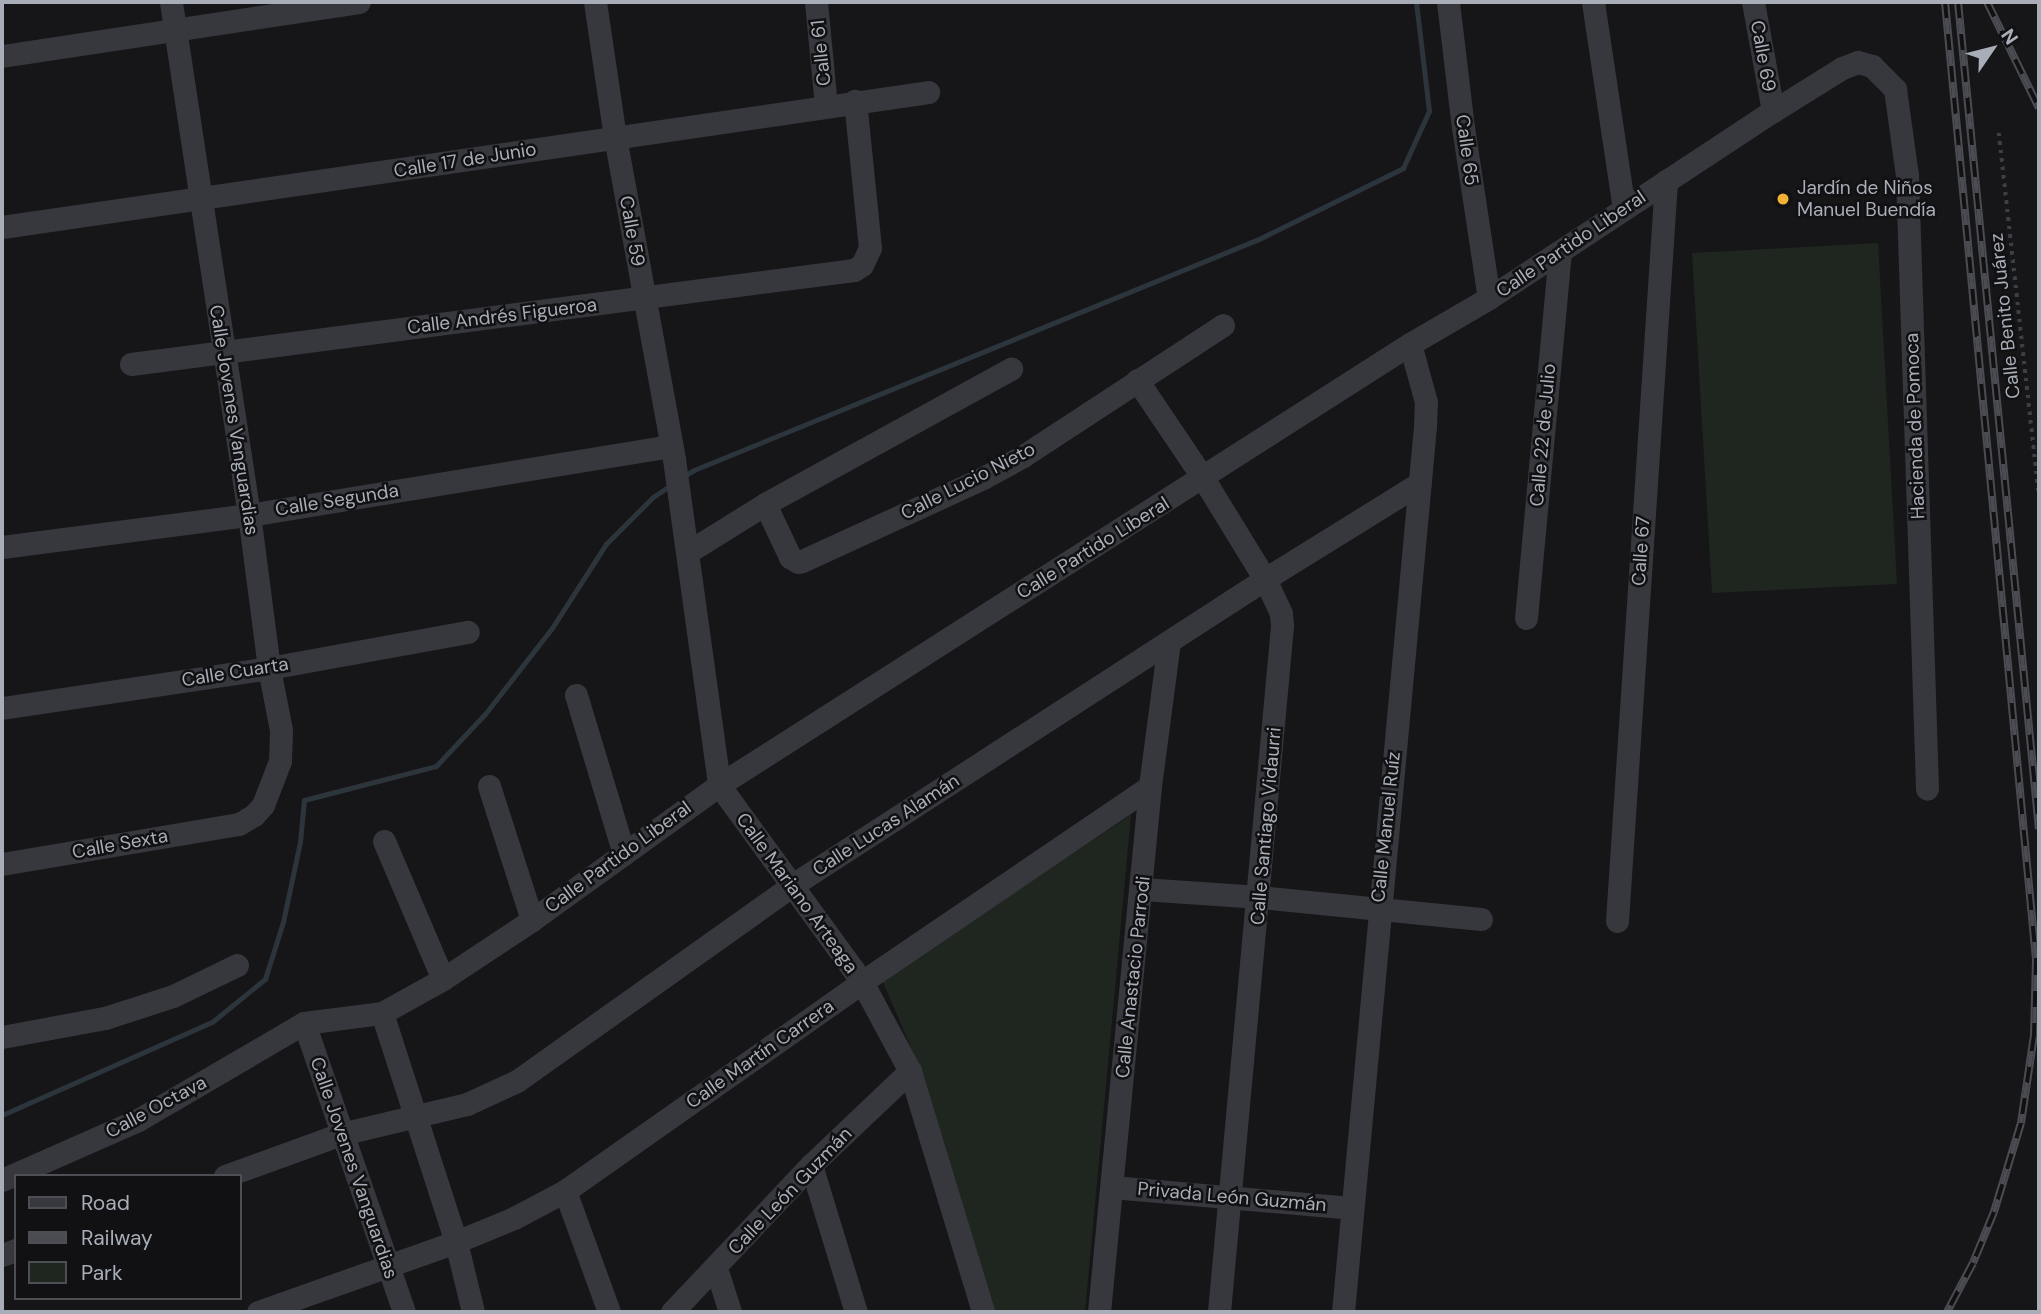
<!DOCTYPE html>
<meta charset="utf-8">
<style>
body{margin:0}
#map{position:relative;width:2041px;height:1314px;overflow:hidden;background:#161618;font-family:"DM Sans",sans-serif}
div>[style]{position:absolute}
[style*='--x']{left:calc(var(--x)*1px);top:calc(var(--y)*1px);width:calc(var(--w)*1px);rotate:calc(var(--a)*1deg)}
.green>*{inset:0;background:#1e261f}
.stream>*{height:5px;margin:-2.5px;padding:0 2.5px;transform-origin:2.5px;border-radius:2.5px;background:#2c353c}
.path>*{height:3.5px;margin-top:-1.75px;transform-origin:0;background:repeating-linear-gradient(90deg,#3d3f44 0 3.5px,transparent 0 8.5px)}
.minor>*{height:23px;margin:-11.5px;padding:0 11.5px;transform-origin:11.5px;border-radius:11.5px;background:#37383d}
.rail>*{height:8px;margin-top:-4px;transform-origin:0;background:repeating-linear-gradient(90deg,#111113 0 16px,#4a4c52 0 32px);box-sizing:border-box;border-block:2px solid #4a4c52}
.dots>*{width:19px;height:19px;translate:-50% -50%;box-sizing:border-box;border:4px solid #111113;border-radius:50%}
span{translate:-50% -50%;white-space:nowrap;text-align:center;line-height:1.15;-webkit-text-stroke:5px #111113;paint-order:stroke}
.street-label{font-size:19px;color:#a8adb8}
.poi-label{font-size:19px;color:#a8adb8}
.left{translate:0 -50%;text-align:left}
.frame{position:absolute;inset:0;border:4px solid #a8adb8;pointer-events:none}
.legend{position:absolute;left:14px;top:1174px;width:228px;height:126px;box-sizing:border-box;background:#111113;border:2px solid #4d4f55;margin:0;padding:9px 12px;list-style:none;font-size:21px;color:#a8adb8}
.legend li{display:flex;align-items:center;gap:14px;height:35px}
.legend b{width:35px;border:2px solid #4d4f55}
.north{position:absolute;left:1957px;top:14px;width:70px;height:70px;-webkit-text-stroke:5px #111113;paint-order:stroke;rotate:55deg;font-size:19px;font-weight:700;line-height:28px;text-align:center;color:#a8adb8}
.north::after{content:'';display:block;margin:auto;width:24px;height:32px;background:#a8adb8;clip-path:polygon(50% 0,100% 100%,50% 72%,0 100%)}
</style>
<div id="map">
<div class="green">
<i style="clip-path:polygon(1878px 243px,1897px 584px,1712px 593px,1692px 253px)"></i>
<i style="clip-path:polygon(1131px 815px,1085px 1312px,994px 1312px,933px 1109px,910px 1045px,882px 980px)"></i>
</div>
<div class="stream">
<i style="--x:682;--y:477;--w:14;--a:-30"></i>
<i style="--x:694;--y:470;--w:610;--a:-22.24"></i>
<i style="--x:1259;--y:239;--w:161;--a:-26.2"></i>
<i style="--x:1403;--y:168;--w:63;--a:-65.5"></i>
<i style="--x:1429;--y:111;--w:110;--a:-96.8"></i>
<i style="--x:2;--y:1115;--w:230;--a:-23.9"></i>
<i style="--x:212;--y:1022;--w:68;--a:-39.1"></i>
<i style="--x:265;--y:979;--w:60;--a:-72.5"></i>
<i style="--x:283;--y:922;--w:82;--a:-78"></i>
<i style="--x:300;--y:842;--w:42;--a:-84.6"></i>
<i style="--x:304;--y:800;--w:136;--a:-14.4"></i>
<i style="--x:436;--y:766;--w:71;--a:-46.7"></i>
<i style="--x:485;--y:714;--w:109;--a:-52.1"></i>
<i style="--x:552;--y:628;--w:100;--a:-57.3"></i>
<i style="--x:606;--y:544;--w:66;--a:-45"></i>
<i style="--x:653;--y:497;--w:22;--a:-34"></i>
</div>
<div class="path">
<i style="--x:1999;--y:133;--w:364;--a:83.7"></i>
</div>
<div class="minor">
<i style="--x:595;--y:2;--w:136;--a:81.6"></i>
<i style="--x:615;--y:137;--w:327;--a:79.6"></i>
<i style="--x:674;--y:459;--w:329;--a:82.1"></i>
<i style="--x:719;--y:785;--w:243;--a:54"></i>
<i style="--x:862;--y:982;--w:101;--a:61.7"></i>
<i style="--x:910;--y:1071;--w:252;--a:73.1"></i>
<i style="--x:816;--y:2;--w:103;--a:84.5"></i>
<i style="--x:1448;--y:2;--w:126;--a:83.2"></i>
<i style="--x:1463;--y:127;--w:173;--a:81.4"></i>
<i style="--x:1593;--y:2;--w:209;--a:81.5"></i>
<i style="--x:1753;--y:2;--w:111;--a:79.6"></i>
<i style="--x:2;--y:56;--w:361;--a:-8.6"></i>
<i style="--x:2;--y:227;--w:936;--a:-8.29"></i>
<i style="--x:131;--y:364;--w:729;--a:-7.41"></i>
<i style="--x:854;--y:270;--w:9;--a:-32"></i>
<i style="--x:862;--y:265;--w:19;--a:-65"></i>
<i style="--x:870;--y:248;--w:148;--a:-95.8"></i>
<i style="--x:1137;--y:380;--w:118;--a:56"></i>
<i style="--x:1203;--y:478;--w:119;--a:58.5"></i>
<i style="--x:1265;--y:579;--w:38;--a:65"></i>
<i style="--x:1281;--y:614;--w:12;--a:85"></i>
<i style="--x:1282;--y:626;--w:689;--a:95.25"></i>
<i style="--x:765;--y:504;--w:59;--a:64.7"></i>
<i style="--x:790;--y:557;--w:9;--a:32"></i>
<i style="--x:798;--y:562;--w:4;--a:-14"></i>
<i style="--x:802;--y:561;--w:199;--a:-24.6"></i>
<i style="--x:983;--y:478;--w:46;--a:-28.8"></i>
<i style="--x:1023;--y:456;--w:239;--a:-33.2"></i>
<i style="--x:2;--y:547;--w:249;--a:-7.4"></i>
<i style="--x:249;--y:515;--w:428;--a:-9.3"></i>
<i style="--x:688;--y:552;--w:91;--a:-31.9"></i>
<i style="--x:765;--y:504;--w:281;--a:-28.8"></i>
<i style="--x:1526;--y:618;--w:368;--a:-84.7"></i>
<i style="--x:576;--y:695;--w:166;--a:73.2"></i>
<i style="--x:2;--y:708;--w:270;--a:-8.5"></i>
<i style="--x:269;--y:668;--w:202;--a:-10.3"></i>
<i style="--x:489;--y:786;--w:141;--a:72.2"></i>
<i style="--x:384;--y:841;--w:150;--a:66.9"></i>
<i style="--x:2;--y:864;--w:240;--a:-9.6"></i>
<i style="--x:239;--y:824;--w:17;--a:-31"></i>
<i style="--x:254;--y:815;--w:13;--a:-48"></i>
<i style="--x:263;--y:805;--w:47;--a:-68.9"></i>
<i style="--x:280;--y:761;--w:31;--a:-88"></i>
<i style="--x:281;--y:730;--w:63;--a:-101"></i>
<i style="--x:269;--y:668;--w:154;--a:-97.4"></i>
<i style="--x:249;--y:515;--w:519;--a:-98.65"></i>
<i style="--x:1142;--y:889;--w:118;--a:3.9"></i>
<i style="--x:1260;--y:897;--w:222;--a:5.7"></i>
<i style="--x:1617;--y:921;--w:742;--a:-86.21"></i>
<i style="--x:382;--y:1013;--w:241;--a:72.1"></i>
<i style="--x:456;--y:1242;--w:72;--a:76.3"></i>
<i style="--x:304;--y:1023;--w:306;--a:70.9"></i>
<i style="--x:2;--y:1037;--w:105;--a:-10.5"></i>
<i style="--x:105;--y:1018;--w:71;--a:-17.9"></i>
<i style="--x:173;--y:996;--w:71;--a:-25.8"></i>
<i style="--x:811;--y:1165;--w:154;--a:73"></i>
<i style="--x:225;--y:1176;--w:123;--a:-19.9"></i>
<i style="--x:341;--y:1134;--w:130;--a:-13.4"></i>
<i style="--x:467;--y:1104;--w:55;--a:-24.7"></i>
<i style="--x:517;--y:1081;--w:336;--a:-35.4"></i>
<i style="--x:791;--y:886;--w:565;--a:-32.93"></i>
<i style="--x:1265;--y:579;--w:182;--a:-31.8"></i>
<i style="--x:2;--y:1180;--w:149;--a:-23.8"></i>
<i style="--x:138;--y:1120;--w:192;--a:-30.3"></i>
<i style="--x:304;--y:1023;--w:79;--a:-7.3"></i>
<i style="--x:382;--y:1013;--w:70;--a:-29.1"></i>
<i style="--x:443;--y:979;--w:107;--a:-33.5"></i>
<i style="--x:532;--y:920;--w:231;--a:-35.8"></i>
<i style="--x:719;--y:785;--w:820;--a:-32.55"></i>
<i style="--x:1410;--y:344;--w:91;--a:-30.2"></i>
<i style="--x:1489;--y:298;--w:340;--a:-33.4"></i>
<i style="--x:1773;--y:111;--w:81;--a:-31.9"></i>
<i style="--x:1842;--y:68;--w:17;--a:-21"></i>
<i style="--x:1858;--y:62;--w:15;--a:16"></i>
<i style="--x:1872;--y:66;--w:33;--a:45"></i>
<i style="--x:1895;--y:89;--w:87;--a:82.1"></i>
<i style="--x:1907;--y:175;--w:614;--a:88.13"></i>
<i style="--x:1112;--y:1187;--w:240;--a:5"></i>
<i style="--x:565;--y:1191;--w:129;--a:70"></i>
<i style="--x:2;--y:1255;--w:15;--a:-20"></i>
<i style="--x:716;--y:1268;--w:46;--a:72.3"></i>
<i style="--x:258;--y:1312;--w:210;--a:-19.5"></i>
<i style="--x:456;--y:1242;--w:63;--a:-22.5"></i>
<i style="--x:514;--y:1218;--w:58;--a:-27.9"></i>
<i style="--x:565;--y:1191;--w:363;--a:-35.1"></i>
<i style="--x:862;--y:982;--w:348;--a:-34.2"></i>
<i style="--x:672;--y:1312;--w:202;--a:-46.6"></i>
<i style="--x:811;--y:1165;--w:137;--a:-43.5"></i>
<i style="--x:1099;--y:1312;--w:528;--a:-84.46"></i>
<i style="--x:1150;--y:786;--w:145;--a:-82.5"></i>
<i style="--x:1343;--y:1312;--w:889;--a:-84.71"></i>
<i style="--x:1425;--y:427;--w:25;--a:-88"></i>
<i style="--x:1426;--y:402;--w:60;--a:-105.4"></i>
</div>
<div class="rail">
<i style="--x:1945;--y:2;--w:961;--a:84.57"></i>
<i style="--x:2036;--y:959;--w:76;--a:91.5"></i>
<i style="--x:2034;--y:1035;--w:89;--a:98.4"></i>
<i style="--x:2021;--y:1123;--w:93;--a:106.9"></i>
<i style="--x:1994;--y:1212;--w:55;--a:112.4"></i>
<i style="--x:1973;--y:1263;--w:55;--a:118"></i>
<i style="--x:1958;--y:2;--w:831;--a:84.41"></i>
<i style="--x:1987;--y:2;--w:118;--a:63.9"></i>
</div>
<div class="dots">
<i style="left:1783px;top:199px;background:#f2b134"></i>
</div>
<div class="street-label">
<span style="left:821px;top:53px;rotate:-96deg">Calle 61</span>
<span style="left:1763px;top:56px;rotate:80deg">Calle 69</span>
<span style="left:1467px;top:150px;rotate:82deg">Calle 65</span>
<span style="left:465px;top:160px;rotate:-9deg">Calle 17 de Junio</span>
<span style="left:632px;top:231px;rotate:80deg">Calle 59</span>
<span style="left:1571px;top:244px;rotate:-34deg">Calle Partido Liberal</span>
<span style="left:502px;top:316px;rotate:-7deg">Calle Andrés Figueroa</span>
<span style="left:2005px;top:316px;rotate:-96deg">Calle Benito Juárez</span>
<span style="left:234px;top:420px;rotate:81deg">Calle Jovenes Vanguardias</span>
<span style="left:1915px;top:426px;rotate:-92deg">Hacienda de Pomoca</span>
<span style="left:1543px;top:435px;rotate:-85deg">Calle 22 de Julio</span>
<span style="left:968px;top:481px;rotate:-27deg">Calle Lucio Nieto</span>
<span style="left:337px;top:500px;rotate:-9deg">Calle Segunda</span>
<span style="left:1093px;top:548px;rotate:-32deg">Calle Partido Liberal</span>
<span style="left:1641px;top:551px;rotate:-86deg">Calle 67</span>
<span style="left:235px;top:672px;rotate:-9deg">Calle Cuarta</span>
<span style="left:886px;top:825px;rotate:-33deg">Calle Lucas Alamán</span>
<span style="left:1266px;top:826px;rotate:-85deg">Calle Santiago Vidaurri</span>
<span style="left:1386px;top:827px;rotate:-84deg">Calle Manuel Ruíz</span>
<span style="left:120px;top:844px;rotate:-10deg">Calle Sexta</span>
<span style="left:618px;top:857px;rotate:-36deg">Calle Partido Liberal</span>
<span style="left:797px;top:893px;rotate:54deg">Calle Mariano Arteaga</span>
<span style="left:1133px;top:977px;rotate:-84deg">Calle Anastacio Parrodi</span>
<span style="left:760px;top:1054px;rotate:-35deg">Calle Martín Carrera</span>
<span style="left:156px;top:1107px;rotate:-28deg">Calle Octava</span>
<span style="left:354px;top:1168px;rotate:71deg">Calle Jovenes Vanguardias</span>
<span style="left:790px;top:1191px;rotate:-46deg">Calle León Guzmán</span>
<span style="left:1232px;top:1197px;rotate:5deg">Privada León Guzmán</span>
</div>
<div class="poi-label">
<span class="left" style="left:1797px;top:199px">Jardín de Niños<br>Manuel Buendía</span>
</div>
<div class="frame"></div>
<ul class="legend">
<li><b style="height:9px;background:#37383d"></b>Road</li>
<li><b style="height:9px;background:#4a4c52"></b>Railway</li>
<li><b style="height:19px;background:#1e261f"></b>Park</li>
</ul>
<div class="north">N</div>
</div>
